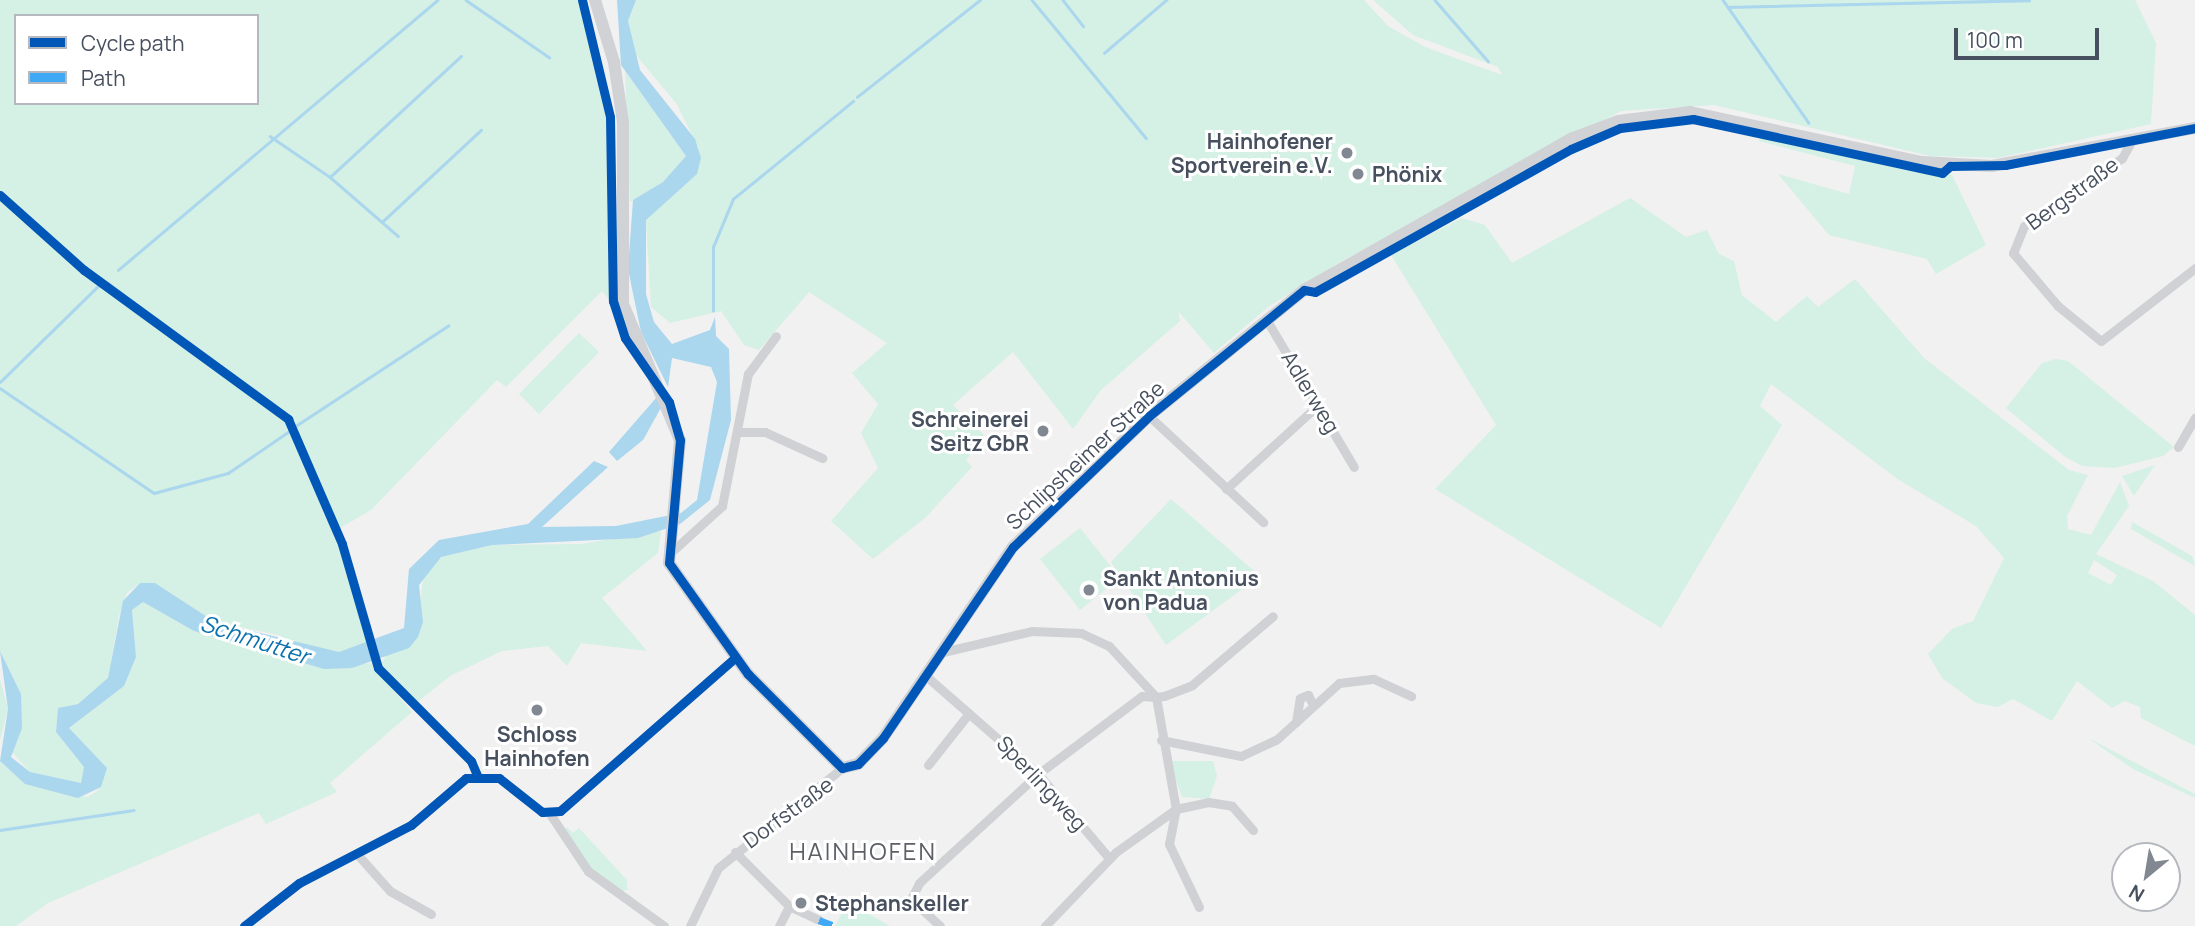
<!DOCTYPE html>
<meta charset="utf-8">
<style>
body{margin:0}
#map{position:relative;width:2195px;height:926px;overflow:hidden;background:#f1f1f1;font-family:Manrope,sans-serif}
div>[style]{position:absolute}
[style*='--x']{left:calc(var(--x)*1px);top:calc(var(--y)*1px);width:calc(var(--w)*1px);rotate:calc(var(--a)*1deg)}
.green>*{inset:0;background:#d5f0e4}
.water>*{inset:0;background:#aad6ee}
.stream>*{height:2.5px;margin:-1.25px;padding:0 1.25px;transform-origin:1.25px;border-radius:1.25px;background:#aad6ee}
.street>*{height:9px;margin:-4.5px;padding:0 4.5px;transform-origin:4.5px;border-radius:4.5px;background:#cfd1d4}
.secondary>*{height:12px;margin:-6px;padding:0 6px;transform-origin:6px;border-radius:6px;background:#d0d2d5}
.quiet>*{height:7px;margin-top:-3.5px;transform-origin:0;background:repeating-linear-gradient(90deg,#3fa9f5 0 14px,transparent 0 21px)}
.cycleway>*{height:9px;margin:-4.5px;padding:0 4.5px;transform-origin:4.5px;border-radius:4.5px;background:#0057b8}
.dots>*{width:19px;height:19px;translate:-50% -50%;box-sizing:border-box;border:4px solid #fff;border-radius:50%}
span{translate:-50% -50%;white-space:nowrap;text-align:center;line-height:1.15;-webkit-text-stroke:6px #fff;paint-order:stroke}
.poi-label{font-size:21px;color:#47505e;font-weight:700}
.right{translate:-100% -50%;text-align:right}
.left{translate:0 -50%;text-align:left}
.street-label{font-size:21px;color:#47505e}
.water-label{font-size:23px;color:#0b72ad;font-style:italic}
.quarter-label{font-size:24px;color:#5c5f65;letter-spacing:2px}
.legend{position:absolute;left:14px;top:14px;width:245px;height:91px;box-sizing:border-box;background:#fff;border:2px solid #b5b9bf;margin:0;padding:9px 12px;list-style:none;font-size:21px;color:#47505e}
.legend li{display:flex;align-items:center;gap:14px;height:35px}
.legend b{width:35px;border:2px solid #b5b9bf}
.north{position:absolute;left:2111px;top:842px;width:70px;height:70px;box-sizing:border-box;background:#fff;border:2px solid #b5b9bf;border-radius:50%;rotate:210deg;font-size:19px;font-weight:700;line-height:28px;text-align:center;color:#47505e}
.north::after{content:'';display:block;margin:auto;width:24px;height:32px;background:#828891;clip-path:polygon(50% 0,100% 100%,50% 72%,0 100%)}
.scale{position:absolute;left:1954px;top:28px;width:145px;height:32px;box-sizing:border-box;border:4px solid #47505e;border-top:0;padding-left:9px;font-size:21px;line-height:24px;white-space:nowrap;color:#47505e;-webkit-text-stroke:5px #fff;paint-order:stroke}
</style>
<div id="map">
<div class="green">
<i style="clip-path:polygon(evenodd,0 0,579px 0,596px 50px,607px 122px,613px 305px,602px 291px,506px 387px,497px 380px,371px 510px,335px 531px,367px 644px,339px 652px,302px 648px,278px 635px,215px 622px,155px 583px,140px 583px,127px 593px,119px 616px,108px 679px,78px 704px,58px 708px,56px 732px,84px 767px,81px 783px,30px 772px,10px 750px,21px 694px,0 651px,0 0,16px 16px,257px 16px,257px 103px,16px 103px,16px 16px)"></i>
<i style="clip-path:polygon(636px 0,1364px 0,1388px 26px,1425px 47px,1502px 75px,1498px 67px,1413px 35px,1373px 0,2135px 0,2156px 43px,2151px 124px,1998px 158px,1930px 156px,1714px 105px,1621px 111px,1340px 262px,1268px 307px,1214px 353px,1178px 311px,1180px 321px,1101px 390px,1073px 429px,1013px 352px,953px 405px,984px 435px,966px 460px,972px 467px,926px 517px,873px 559px,831px 521px,878px 468px,861px 433px,878px 404px,852px 373px,887px 343px,809px 292px,759px 350px,744px 345px,721px 311px,670px 323px,651px 307px,646px 220px,699px 149px,676px 103px,635px 54px,628px 21px)"></i>
<i style="clip-path:polygon(625px 71px,686px 156px,663px 182px,630px 202px)"></i>
<i style="clip-path:polygon(1761px 135px,1952px 175px,1986px 245px,1936px 274px,1927px 259px,1829px 235px,1778px 174px,1849px 194px,1855px 166px,1759px 141px)"></i>
<i style="clip-path:polygon(evenodd,1630px 198px,1686px 237px,1707px 230px,1719px 254px,1734px 261px,1742px 295px,1776px 322px,1807px 296px,1818px 307px,1855px 279px,1924px 358px,2069px 470px,2088px 475px,2067px 516px,2068px 529px,2091px 535px,2120px 482px,2129px 506px,2096px 554px,2153px 581px,2195px 615px,2195px 746px,2141px 718px,2140px 707px,2125px 701px,2112px 708px,2077px 681px,2052px 721px,2013px 699px,1998px 707px,1976px 703px,1942px 678px,1928px 654px,1952px 629px,1973px 621px,2004px 558px,1976px 526px,1899px 480px,1771px 384px,1760px 406px,1782px 425px,1661px 628px,1435px 489px,1496px 425px,1391px 255px,1462px 218px,1485px 225px,1512px 263px,1630px 198px,2094px 560px,2117px 575px,2111px 585px,2088px 573px,2094px 560px)"></i>
<i style="clip-path:polygon(579px 333px,599px 352px,539px 414px,519px 394px)"></i>
<i style="clip-path:polygon(2056px 359px,2068px 361px,2174px 447px,2163px 456px,2115px 468px,2082px 466px,2064px 456px,2006px 408px,2042px 363px)"></i>
<i style="clip-path:polygon(2155px 465px,2134px 496px,2122px 476px)"></i>
<i style="clip-path:polygon(1171px 499px,1260px 576px,1166px 645px,1111px 562px)"></i>
<i style="clip-path:polygon(2132px 522px,2192px 556px,2195px 566px,2131px 529px)"></i>
<i style="clip-path:polygon(1080px 528px,1120px 578px,1080px 610px,1040px 559px)"></i>
<i style="clip-path:polygon(661px 531px,658px 553px,602px 598px,647px 651px,581px 643px,567px 666px,548px 646px,502px 651px,450px 676px,415px 704px,381px 664px,420px 602px,424px 574px,441px 557px,492px 545px,581px 544px)"></i>
<i style="clip-path:polygon(143px 602px,194px 631px,324px 669px,371px 663px,412px 712px,330px 783px,337px 792px,266px 824px,259px 813px,48px 903px,16px 926px,0 926px,0 761px,25px 784px,87px 797px,96px 792px,101px 787px,93px 754px,69px 728px,124px 686px,136px 657px,132px 610px)"></i>
<i style="clip-path:polygon(0 679px,8px 709px,0 740px)"></i>
<i style="clip-path:polygon(2088px 738px,2195px 794px,2195px 798px,2133px 769px)"></i>
<i style="clip-path:polygon(1169px 761px,1213px 761px,1217px 776px,1209px 799px,1182px 797px)"></i>
<i style="clip-path:polygon(567px 827px,573px 833px,579px 828px,627px 880px,627px 889px,633px 888px,619px 892px,601px 880px,572px 848px,562px 832px)"></i>
<i style="clip-path:polygon(848px 902px,890px 926px,835px 926px)"></i>
</div>
<div class="water">
<i style="clip-path:polygon(617px 0,636px 0,628px 21px,640px 70px,695px 139px,701px 158px,697px 174px,646px 220px,646px 294px,654px 322px,672px 344px,710px 330px,715px 317px,716px 336px,729px 349px,731px 420px,710px 500px,680px 524px,638px 538px,492px 545px,441px 557px,419px 585px,423px 622px,418px 637px,409px 648px,352px 668px,324px 669px,194px 631px,143px 602px,132px 610px,136px 657px,124px 686px,69px 728px,107px 768px,101px 787px,78px 798px,25px 784px,0 761px,8px 709px,0 651px,21px 694px,22px 728px,11px 757px,30px 772px,81px 783px,84px 767px,56px 732px,58px 708px,78px 704px,108px 678px,123px 601px,140px 583px,155px 583px,215px 622px,339px 652px,404px 628px,409px 569px,439px 540px,528px 524px,594px 461px,608px 467px,542px 527px,616px 526px,681px 513px,697px 500px,717px 382px,711px 367px,672px 358px,668px 387px,641px 332px,628px 269px,633px 200px,663px 182px,686px 156px,621px 65px)"></i>
<i style="clip-path:polygon(656px 398px,662px 406px,643px 440px,617px 461px,609px 452px)"></i>
</div>
<div class="stream">
<i style="--x:466;--y:0;--w:101;--a:34.5"></i>
<i style="--x:1032;--y:0;--w:179;--a:50.4"></i>
<i style="--x:1063;--y:0;--w:33;--a:52"></i>
<i style="--x:1435;--y:0;--w:81;--a:49"></i>
<i style="--x:1723;--y:0;--w:9;--a:54"></i>
<i style="--x:1728;--y:7;--w:301;--a:-1.3"></i>
<i style="--x:1728;--y:7;--w:141;--a:55.1"></i>
<i style="--x:1104;--y:53;--w:82;--a:-40.5"></i>
<i style="--x:857;--y:97;--w:157;--a:-38.3"></i>
<i style="--x:270;--y:136;--w:73;--a:34.3"></i>
<i style="--x:330;--y:177;--w:90;--a:40.9"></i>
<i style="--x:330;--y:177;--w:178;--a:-42.7"></i>
<i style="--x:382;--y:222;--w:135;--a:-42.9"></i>
<i style="--x:118;--y:270;--w:418;--a:-40.2"></i>
<i style="--x:713;--y:311;--w:64;--a:-90"></i>
<i style="--x:713;--y:247;--w:52;--a:-67.4"></i>
<i style="--x:733;--y:199;--w:155;--a:-39.2"></i>
<i style="--x:0;--y:382;--w:139;--a:-44.4"></i>
<i style="--x:0;--y:388;--w:186;--a:34.3"></i>
<i style="--x:154;--y:493;--w:77;--a:-15.1"></i>
<i style="--x:228;--y:473;--w:76;--a:-34.3"></i>
<i style="--x:297;--y:425;--w:181;--a:-33.3"></i>
<i style="--x:0;--y:830;--w:135;--a:-8.5"></i>
</div>
<div class="street">
<i style="--x:2132;--y:140;--w:21;--a:119"></i>
<i style="--x:2122;--y:158;--w:119;--a:145.2"></i>
<i style="--x:2024;--y:226;--w:29;--a:112"></i>
<i style="--x:2013;--y:253;--w:70;--a:49.7"></i>
<i style="--x:2058;--y:306;--w:55;--a:39.1"></i>
<i style="--x:2101;--y:341;--w:119;--a:-37.8"></i>
<i style="--x:1266;--y:319;--w:172;--a:59.3"></i>
<i style="--x:1149;--y:416;--w:156;--a:42.9"></i>
<i style="--x:740;--y:432;--w:25;--a:0"></i>
<i style="--x:765;--y:432;--w:63;--a:24.5"></i>
<i style="--x:2178;--y:447;--w:34;--a:-60"></i>
<i style="--x:1226;--y:489;--w:126;--a:-42.4"></i>
<i style="--x:668;--y:555;--w:73;--a:-42.2"></i>
<i style="--x:722;--y:506;--w:135;--a:-78.9"></i>
<i style="--x:748;--y:374;--w:47;--a:-53.6"></i>
<i style="--x:943;--y:652;--w:91;--a:-13.3"></i>
<i style="--x:1032;--y:631;--w:49;--a:2.3"></i>
<i style="--x:1081;--y:633;--w:31;--a:25"></i>
<i style="--x:1109;--y:646;--w:69;--a:47.3"></i>
<i style="--x:1156;--y:697;--w:8;--a:-7"></i>
<i style="--x:1164;--y:696;--w:30;--a:-21"></i>
<i style="--x:1192;--y:685;--w:106;--a:-40.4"></i>
<i style="--x:926;--y:676;--w:149;--a:41.2"></i>
<i style="--x:1038;--y:774;--w:110;--a:49.8"></i>
<i style="--x:1296;--y:722;--w:24;--a:-81"></i>
<i style="--x:1300;--y:698;--w:9;--a:-21"></i>
<i style="--x:1308;--y:695;--w:11;--a:63"></i>
<i style="--x:1161;--y:740;--w:82;--a:11.3"></i>
<i style="--x:1241;--y:756;--w:38;--a:-25"></i>
<i style="--x:1276;--y:740;--w:85;--a:-42.1"></i>
<i style="--x:1339;--y:683;--w:35;--a:-7"></i>
<i style="--x:1374;--y:679;--w:41;--a:24.7"></i>
<i style="--x:928;--y:765;--w:66;--a:-51.7"></i>
<i style="--x:550;--y:814;--w:69;--a:56.3"></i>
<i style="--x:588;--y:871;--w:94;--a:35.9"></i>
<i style="--x:735;--y:852;--w:76;--a:45"></i>
<i style="--x:789;--y:906;--w:33;--a:25"></i>
<i style="--x:357;--y:854;--w:50;--a:48.3"></i>
<i style="--x:390;--y:891;--w:47;--a:29.3"></i>
<i style="--x:1199;--y:907;--w:70;--a:-115.5"></i>
<i style="--x:1169;--y:844;--w:36;--a:-79"></i>
<i style="--x:1176;--y:809;--w:33;--a:-12"></i>
<i style="--x:1208;--y:802;--w:24;--a:9"></i>
<i style="--x:1232;--y:806;--w:32;--a:49"></i>
<i style="--x:244;--y:926;--w:70;--a:-38"></i>
<i style="--x:299;--y:883;--w:126;--a:-27.4"></i>
<i style="--x:411;--y:825;--w:72;--a:-40.5"></i>
<i style="--x:466;--y:778;--w:33;--a:0"></i>
<i style="--x:499;--y:778;--w:55;--a:38.3"></i>
<i style="--x:542;--y:812;--w:18;--a:-3"></i>
<i style="--x:560;--y:811;--w:232;--a:-41.2"></i>
<i style="--x:690;--y:926;--w:64;--a:-64.2"></i>
<i style="--x:718;--y:868;--w:159;--a:-38.9"></i>
<i style="--x:779;--y:926;--w:22;--a:-63"></i>
<i style="--x:940;--y:926;--w:40;--a:-137"></i>
<i style="--x:911;--y:899;--w:18;--a:-63"></i>
<i style="--x:919;--y:883;--w:161;--a:-42.5"></i>
<i style="--x:1038;--y:774;--w:130;--a:-36.9"></i>
<i style="--x:1142;--y:696;--w:14;--a:4"></i>
<i style="--x:1156;--y:697;--w:114;--a:79.9"></i>
<i style="--x:1176;--y:809;--w:74;--a:144.4"></i>
<i style="--x:1116;--y:852;--w:103;--a:133.8"></i>
</div>
<div class="secondary">
<i style="--x:595;--y:0;--w:65;--a:73"></i>
<i style="--x:614;--y:62;--w:61;--a:81.5"></i>
<i style="--x:623;--y:122;--w:182;--a:90"></i>
<i style="--x:623;--y:304;--w:147;--a:67.3"></i>
<i style="--x:680;--y:440;--w:123;--a:95.1"></i>
<i style="--x:669;--y:563;--w:136;--a:54.6"></i>
<i style="--x:748;--y:674;--w:133;--a:45"></i>
<i style="--x:842;--y:768;--w:16;--a:-14"></i>
<i style="--x:858;--y:764;--w:36;--a:-46"></i>
<i style="--x:883;--y:738;--w:231;--a:-55.8"></i>
<i style="--x:1013;--y:547;--w:189;--a:-43.9"></i>
<i style="--x:1149;--y:416;--w:200;--a:-39.1"></i>
<i style="--x:1304;--y:290;--w:309;--a:-29.5"></i>
<i style="--x:1573;--y:138;--w:48;--a:-20.7"></i>
<i style="--x:1618;--y:121;--w:73;--a:-7.1"></i>
<i style="--x:1690;--y:112;--w:237;--a:12.2"></i>
<i style="--x:1922;--y:162;--w:70;--a:3.3"></i>
<i style="--x:1992;--y:166;--w:207;--a:-10.6"></i>
</div>
<div class="quiet">
<i style="--x:819;--y:920;--w:17;--a:21"></i>
</div>
<div class="cycleway">
<i style="--x:582;--y:0;--w:120;--a:76.5"></i>
<i style="--x:610;--y:117;--w:184;--a:89.1"></i>
<i style="--x:613;--y:301;--w:39;--a:72"></i>
<i style="--x:625;--y:338;--w:78;--a:55.5"></i>
<i style="--x:669;--y:402;--w:40;--a:74"></i>
<i style="--x:680;--y:440;--w:123;--a:95.1"></i>
<i style="--x:669;--y:563;--w:136;--a:54.6"></i>
<i style="--x:748;--y:674;--w:133;--a:45"></i>
<i style="--x:842;--y:768;--w:16;--a:-14"></i>
<i style="--x:858;--y:764;--w:36;--a:-46"></i>
<i style="--x:883;--y:738;--w:231;--a:-55.8"></i>
<i style="--x:1013;--y:547;--w:189;--a:-43.9"></i>
<i style="--x:1149;--y:416;--w:200;--a:-39.1"></i>
<i style="--x:1304;--y:290;--w:11;--a:10"></i>
<i style="--x:1315;--y:292;--w:293;--a:-29.2"></i>
<i style="--x:1571;--y:149;--w:53;--a:-23.2"></i>
<i style="--x:1620;--y:128;--w:74;--a:-7"></i>
<i style="--x:1693;--y:119;--w:255;--a:12.2"></i>
<i style="--x:1942;--y:173;--w:11;--a:-41"></i>
<i style="--x:1950;--y:166;--w:55;--a:-1"></i>
<i style="--x:2005;--y:165;--w:194;--a:-11"></i>
<i style="--x:0;--y:195;--w:113;--a:41.8"></i>
<i style="--x:84;--y:270;--w:253;--a:36.1"></i>
<i style="--x:288;--y:419;--w:136;--a:66.6"></i>
<i style="--x:342;--y:544;--w:129;--a:73.8"></i>
<i style="--x:378;--y:668;--w:132;--a:45"></i>
<i style="--x:471;--y:761;--w:15;--a:67"></i>
<i style="--x:244;--y:926;--w:70;--a:-38"></i>
<i style="--x:299;--y:883;--w:126;--a:-27.4"></i>
<i style="--x:411;--y:825;--w:72;--a:-40.5"></i>
<i style="--x:466;--y:778;--w:33;--a:0"></i>
<i style="--x:499;--y:778;--w:55;--a:38.3"></i>
<i style="--x:542;--y:812;--w:18;--a:-3"></i>
<i style="--x:560;--y:811;--w:232;--a:-41.2"></i>
</div>
<div class="dots">
<i style="left:1347px;top:153px;background:#828891"></i>
<i style="left:1358px;top:174px;background:#828891"></i>
<i style="left:1043px;top:431px;background:#828891"></i>
<i style="left:1089px;top:590px;background:#828891"></i>
<i style="left:537px;top:710px;background:#828891"></i>
<i style="left:801px;top:903px;background:#828891"></i>
</div>
<div class="poi-label">
<span class="right" style="left:1333px;top:153px">Hainhofener<br>Sportverein e.V.</span>
<span class="left" style="left:1372px;top:174px">Phönix</span>
<span class="right" style="left:1029px;top:431px">Schreinerei<br>Seitz GbR</span>
<span class="left" style="left:1103px;top:590px">Sankt Antonius<br>von Padua</span>
<span style="left:537px;top:746px">Schloss<br>Hainhofen</span>
<span class="left" style="left:815px;top:903px">Stephanskeller</span>
</div>
<div class="street-label">
<span style="left:2072px;top:193px;rotate:-36deg">Bergstraße</span>
<span style="left:1311px;top:392px;rotate:59deg">Adlerweg</span>
<span style="left:1085px;top:455px;rotate:-43deg">Schlipsheimer Straße</span>
<span style="left:1042px;top:783px;rotate:47deg">Sperlingweg</span>
<span style="left:788px;top:812px;rotate:-36deg">Dorfstraße</span>
</div>
<div class="water-label">
<span style="left:255px;top:639px;rotate:18deg">Schmutter</span>
</div>
<div class="quarter-label">
<span style="left:863px;top:851px">HAINHOFEN</span>
</div>
<ul class="legend">
<li><b style="height:9px;background:#0057b8"></b>Cycle path</li>
<li><b style="height:9px;background:#3fa9f5"></b>Path</li>
</ul>
<div class="north">N</div>
<div class="scale">100 m</div>
</div>
